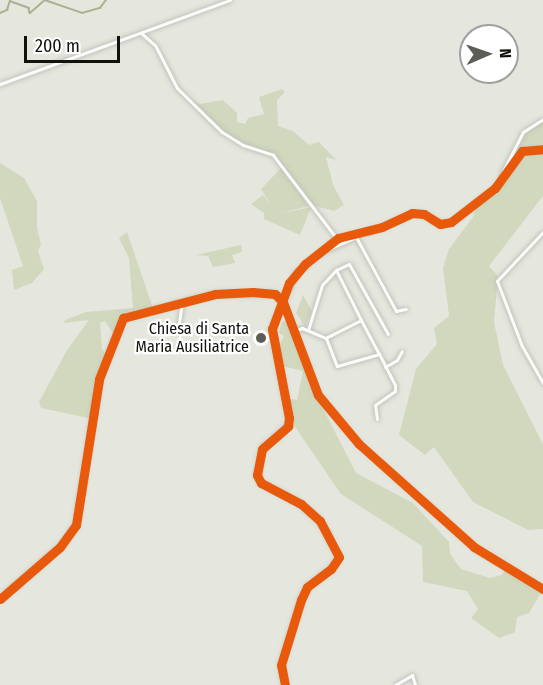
<!DOCTYPE html>
<style>
body{margin:0}
#map{position:relative;width:543px;height:685px;overflow:hidden;background:#e5e7de;font-family:"Fira Sans Condensed",sans-serif}
div>[style]{position:absolute}
[style*='--x']{left:calc(var(--x)*1px);top:calc(var(--y)*1px);width:calc(var(--w)*1px);rotate:calc(var(--a)*1deg)}
.green>*{inset:0;background:#d1d8bd}
.stream>*{height:1.5px;margin:-0.75px;padding:0 0.75px;transform-origin:0.75px;border-radius:0.75px;background:#a8b28e}
.roads{filter:drop-shadow(0 0 2px #c0c2ba) drop-shadow(0 0 2px #c0c2ba)}
.minor>*{height:3px;margin:-1.5px;padding:0 1.5px;transform-origin:1.5px;border-radius:1.5px;background:#fbfbfa}
.tertiary>*{height:4px;margin:-2px;padding:0 2px;transform-origin:2px;border-radius:2px;background:#fbfbfa}
.cycleway>*{height:9px;margin:-4.5px;padding:0 4.5px;transform-origin:4.5px;border-radius:4.5px;background:#e8590c}
.dots>*{width:16px;height:16px;translate:-50% -50%;box-sizing:border-box;border:3px solid #fff;border-radius:50%}
span{translate:-50% -50%;white-space:nowrap;text-align:center;line-height:1.15;-webkit-text-stroke:4.5px #fff;paint-order:stroke}
.poi-label{font-size:16px;color:#11120d}
.right{translate:-100% -50%;text-align:right}
.north{position:absolute;left:459px;top:24px;width:60px;height:60px;box-sizing:border-box;background:#fff;border:2px solid #a0a09e;border-radius:50%;rotate:88deg;font-size:16px;font-weight:700;line-height:24px;text-align:center;color:#11120d}
.north::after{content:'';display:block;margin:auto;width:21px;height:27px;background:#5b5d56;clip-path:polygon(50% 0,100% 100%,50% 72%,0 100%)}
.scale{position:absolute;left:24px;top:36px;width:96px;height:27px;box-sizing:border-box;border:3px solid #11120d;border-top:0;padding-left:8px;font-size:18px;line-height:21px;white-space:nowrap;color:#11120d;-webkit-text-stroke:4px #fff;paint-order:stroke}
</style>
<div id="map">
<div class="green">
<i style="clip-path:polygon(282px 89px,285px 92px,277px 100px,278px 126px,293px 131px,309px 145px,319px 142px,336px 160px,326px 157px,333px 185px,344px 205px,334px 211px,312px 205px,278px 214px,311px 207px,300px 235px,264px 219px,264px 213px,251px 204px,263px 195px,272px 206px,261px 189px,282px 167px,273px 155px,249px 147px,222px 132px,185px 97px,200px 104px,223px 100px,237px 113px,237px 122px,245px 124px,248px 118px,264px 114px,259px 97px)"></i>
<i style="clip-path:polygon(543px 119px,543px 196px,489px 266px,498px 276px,494px 322px,503px 365px,543px 444px,543px 529px,528px 530px,473px 502px,434px 447px,425px 455px,399px 435px,416px 369px,437px 344px,434px 328px,449px 316px,443px 268px,449px 249px,473px 217px,479px 198px,499px 181px,523px 132px)"></i>
<i style="clip-path:polygon(0 163px,24px 178px,37px 201px,37px 228px,41px 244px,38px 251px,44px 269px,32px 283px,14px 290px,12px 270px,23px 266px,0 198px)"></i>
<i style="clip-path:polygon(127px 232px,153px 308px,119px 319px,114px 335px,105px 321px,100px 323px,102px 348px,107px 358px,99px 379px,93px 419px,41px 408px,39px 402px,67px 350px,89px 320px,64px 323px,65px 320px,86px 312px,133px 308px,129px 258px,119px 238px)"></i>
<i style="clip-path:polygon(241px 245px,242px 252px,232px 255px,235px 263px,213px 267px,208px 256px,196px 255px)"></i>
<i style="clip-path:polygon(303px 295px,312px 311px,305px 326px,296px 313px)"></i>
<i style="clip-path:polygon(289px 320px,313px 389px,356px 473px,413px 503px,449px 542px,450px 554px,461px 569px,490px 578px,502px 575px,505px 569px,542px 591px,529px 613px,517px 617px,515px 632px,499px 638px,471px 618px,478px 609px,467px 591px,423px 582px,422px 546px,341px 494px,289px 418px,284px 398px,297px 400px,303px 371px,278px 365px,275px 343px,280px 345px,284px 336px,279px 333px,282px 322px)"></i>
</div>
<div class="stream">
<i style="--x:45;--y:0;--w:39;--a:19"></i>
<i style="--x:82;--y:13;--w:19;--a:-16"></i>
<i style="--x:100;--y:8;--w:10;--a:-53"></i>
<i style="--x:0;--y:13;--w:8;--a:-23"></i>
<i style="--x:7;--y:10;--w:9;--a:-72"></i>
<i style="--x:10;--y:1;--w:20;--a:20"></i>
<i style="--x:29;--y:8;--w:5;--a:79"></i>
<i style="--x:30;--y:13;--w:18;--a:-41"></i>
</div>
<div class="roads">
<div class="minor">
<i style="--x:141;--y:33;--w:18;--a:41"></i>
<i style="--x:155;--y:45;--w:48;--a:62.9"></i>
<i style="--x:177;--y:88;--w:63;--a:44.4"></i>
<i style="--x:222;--y:132;--w:25;--a:32"></i>
<i style="--x:243;--y:145;--w:32;--a:18"></i>
<i style="--x:273;--y:155;--w:106;--a:52.7"></i>
<i style="--x:0;--y:84;--w:245;--a:-20.1"></i>
<i style="--x:543;--y:149;--w:21;--a:175"></i>
<i style="--x:522;--y:151;--w:46;--a:126.1"></i>
<i style="--x:495;--y:188;--w:56;--a:142.3"></i>
<i style="--x:451;--y:222;--w:11;--a:170"></i>
<i style="--x:440;--y:224;--w:19;--a:-148"></i>
<i style="--x:424;--y:214;--w:12;--a:-175"></i>
<i style="--x:412;--y:213;--w:33;--a:155"></i>
<i style="--x:382;--y:227;--w:45;--a:166"></i>
<i style="--x:338;--y:238;--w:55;--a:140.9"></i>
<i style="--x:295;--y:273;--w:31;--a:112"></i>
<i style="--x:283;--y:302;--w:99;--a:69.4"></i>
<i style="--x:318;--y:395;--w:64;--a:50.1"></i>
<i style="--x:359;--y:444;--w:154;--a:41.8"></i>
<i style="--x:474;--y:547;--w:81;--a:31.3"></i>
<i style="--x:501;--y:175;--w:48;--a:-62.9"></i>
<i style="--x:523;--y:132;--w:24;--a:-33"></i>
<i style="--x:543;--y:232;--w:67;--a:133.2"></i>
<i style="--x:497;--y:281;--w:70;--a:69"></i>
<i style="--x:522;--y:346;--w:43;--a:60.4"></i>
<i style="--x:321;--y:252;--w:38;--a:-23"></i>
<i style="--x:356;--y:237;--w:84;--a:61.6"></i>
<i style="--x:396;--y:311;--w:10;--a:-11"></i>
<i style="--x:336;--y:270;--w:56;--a:63.4"></i>
<i style="--x:178;--y:330;--w:27;--a:-82"></i>
<i style="--x:308;--y:330;--w:47;--a:-72.7"></i>
<i style="--x:322;--y:285;--w:21;--a:-47"></i>
<i style="--x:336;--y:270;--w:14;--a:-25"></i>
<i style="--x:349;--y:264;--w:80;--a:60.9"></i>
<i style="--x:294;--y:331;--w:9;--a:-21"></i>
<i style="--x:302;--y:328;--w:26;--a:23"></i>
<i style="--x:326;--y:338;--w:30;--a:69"></i>
<i style="--x:337;--y:366;--w:44;--a:-15.9"></i>
<i style="--x:379;--y:354;--w:38;--a:-118"></i>
<i style="--x:361;--y:320;--w:39;--a:153"></i>
<i style="--x:385;--y:367;--w:14;--a:-30"></i>
<i style="--x:397;--y:360;--w:10;--a:-61"></i>
<i style="--x:377;--y:419;--w:14;--a:-98"></i>
<i style="--x:375;--y:405;--w:24;--a:-35"></i>
<i style="--x:395;--y:391;--w:6;--a:-90"></i>
<i style="--x:395;--y:385;--w:35;--a:-117"></i>
<i style="--x:395;--y:685;--w:20;--a:-30"></i>
<i style="--x:412;--y:675;--w:10;--a:73"></i>
</div>
<div class="tertiary">
<i style="--x:0;--y:599;--w:79;--a:-40.9"></i>
<i style="--x:60;--y:547;--w:27;--a:-54"></i>
<i style="--x:76;--y:525;--w:148;--a:-81"></i>
<i style="--x:99;--y:379;--w:66;--a:-68.5"></i>
<i style="--x:123;--y:318;--w:95;--a:-14.6"></i>
<i style="--x:215;--y:294;--w:60;--a:0"></i>
<i style="--x:275;--y:294;--w:11;--a:45"></i>
<i style="--x:283;--y:302;--w:29;--a:112"></i>
<i style="--x:272;--y:329;--w:91;--a:79.2"></i>
<i style="--x:289;--y:418;--w:8;--a:97"></i>
<i style="--x:288;--y:426;--w:35;--a:139"></i>
<i style="--x:262;--y:449;--w:26;--a:101"></i>
<i style="--x:257;--y:475;--w:9;--a:63"></i>
<i style="--x:261;--y:483;--w:45;--a:27.7"></i>
<i style="--x:301;--y:504;--w:25;--a:42"></i>
<i style="--x:320;--y:521;--w:41;--a:62.2"></i>
<i style="--x:339;--y:557;--w:14;--a:124"></i>
<i style="--x:331;--y:569;--w:30;--a:143"></i>
<i style="--x:307;--y:587;--w:14;--a:115"></i>
<i style="--x:301;--y:600;--w:68;--a:107.1"></i>
<i style="--x:281;--y:665;--w:20;--a:79"></i>
</div>
</div>
<div class="cycleway">
<i style="--x:0;--y:599;--w:79;--a:-40.9"></i>
<i style="--x:60;--y:547;--w:27;--a:-54"></i>
<i style="--x:76;--y:525;--w:148;--a:-81"></i>
<i style="--x:99;--y:379;--w:66;--a:-68.5"></i>
<i style="--x:123;--y:318;--w:95;--a:-14.6"></i>
<i style="--x:215;--y:294;--w:38;--a:-3"></i>
<i style="--x:253;--y:292;--w:22;--a:5"></i>
<i style="--x:275;--y:294;--w:11;--a:45"></i>
<i style="--x:283;--y:302;--w:99;--a:69.4"></i>
<i style="--x:318;--y:395;--w:64;--a:50.1"></i>
<i style="--x:359;--y:444;--w:154;--a:41.8"></i>
<i style="--x:474;--y:547;--w:81;--a:31.3"></i>
<i style="--x:285;--y:685;--w:20;--a:-101"></i>
<i style="--x:281;--y:665;--w:68;--a:-72.9"></i>
<i style="--x:301;--y:600;--w:14;--a:-65"></i>
<i style="--x:307;--y:587;--w:30;--a:-37"></i>
<i style="--x:331;--y:569;--w:14;--a:-56"></i>
<i style="--x:339;--y:557;--w:41;--a:-117.8"></i>
<i style="--x:320;--y:521;--w:25;--a:-138"></i>
<i style="--x:301;--y:504;--w:45;--a:-152.3"></i>
<i style="--x:261;--y:483;--w:9;--a:-117"></i>
<i style="--x:257;--y:475;--w:26;--a:-79"></i>
<i style="--x:262;--y:449;--w:35;--a:-41"></i>
<i style="--x:288;--y:426;--w:8;--a:-83"></i>
<i style="--x:289;--y:418;--w:91;--a:-100.8"></i>
<i style="--x:272;--y:329;--w:49;--a:-69.7"></i>
<i style="--x:289;--y:283;--w:25;--a:-50"></i>
<i style="--x:305;--y:264;--w:42;--a:-38.2"></i>
<i style="--x:338;--y:238;--w:45;--a:-14"></i>
<i style="--x:382;--y:227;--w:33;--a:-25"></i>
<i style="--x:412;--y:213;--w:12;--a:5"></i>
<i style="--x:424;--y:214;--w:19;--a:32"></i>
<i style="--x:440;--y:224;--w:11;--a:-10"></i>
<i style="--x:451;--y:222;--w:56;--a:-37.7"></i>
<i style="--x:495;--y:188;--w:46;--a:-53.9"></i>
<i style="--x:522;--y:151;--w:21;--a:-5"></i>
</div>
<div class="dots">
<i style="left:261px;top:338px;background:#5b5d56"></i>
</div>
<div class="poi-label">
<span class="right" style="left:249px;top:338px">Chiesa di Santa<br>Maria Ausiliatrice</span>
</div>
<div class="north">N</div>
<div class="scale">200 m</div>
</div>
